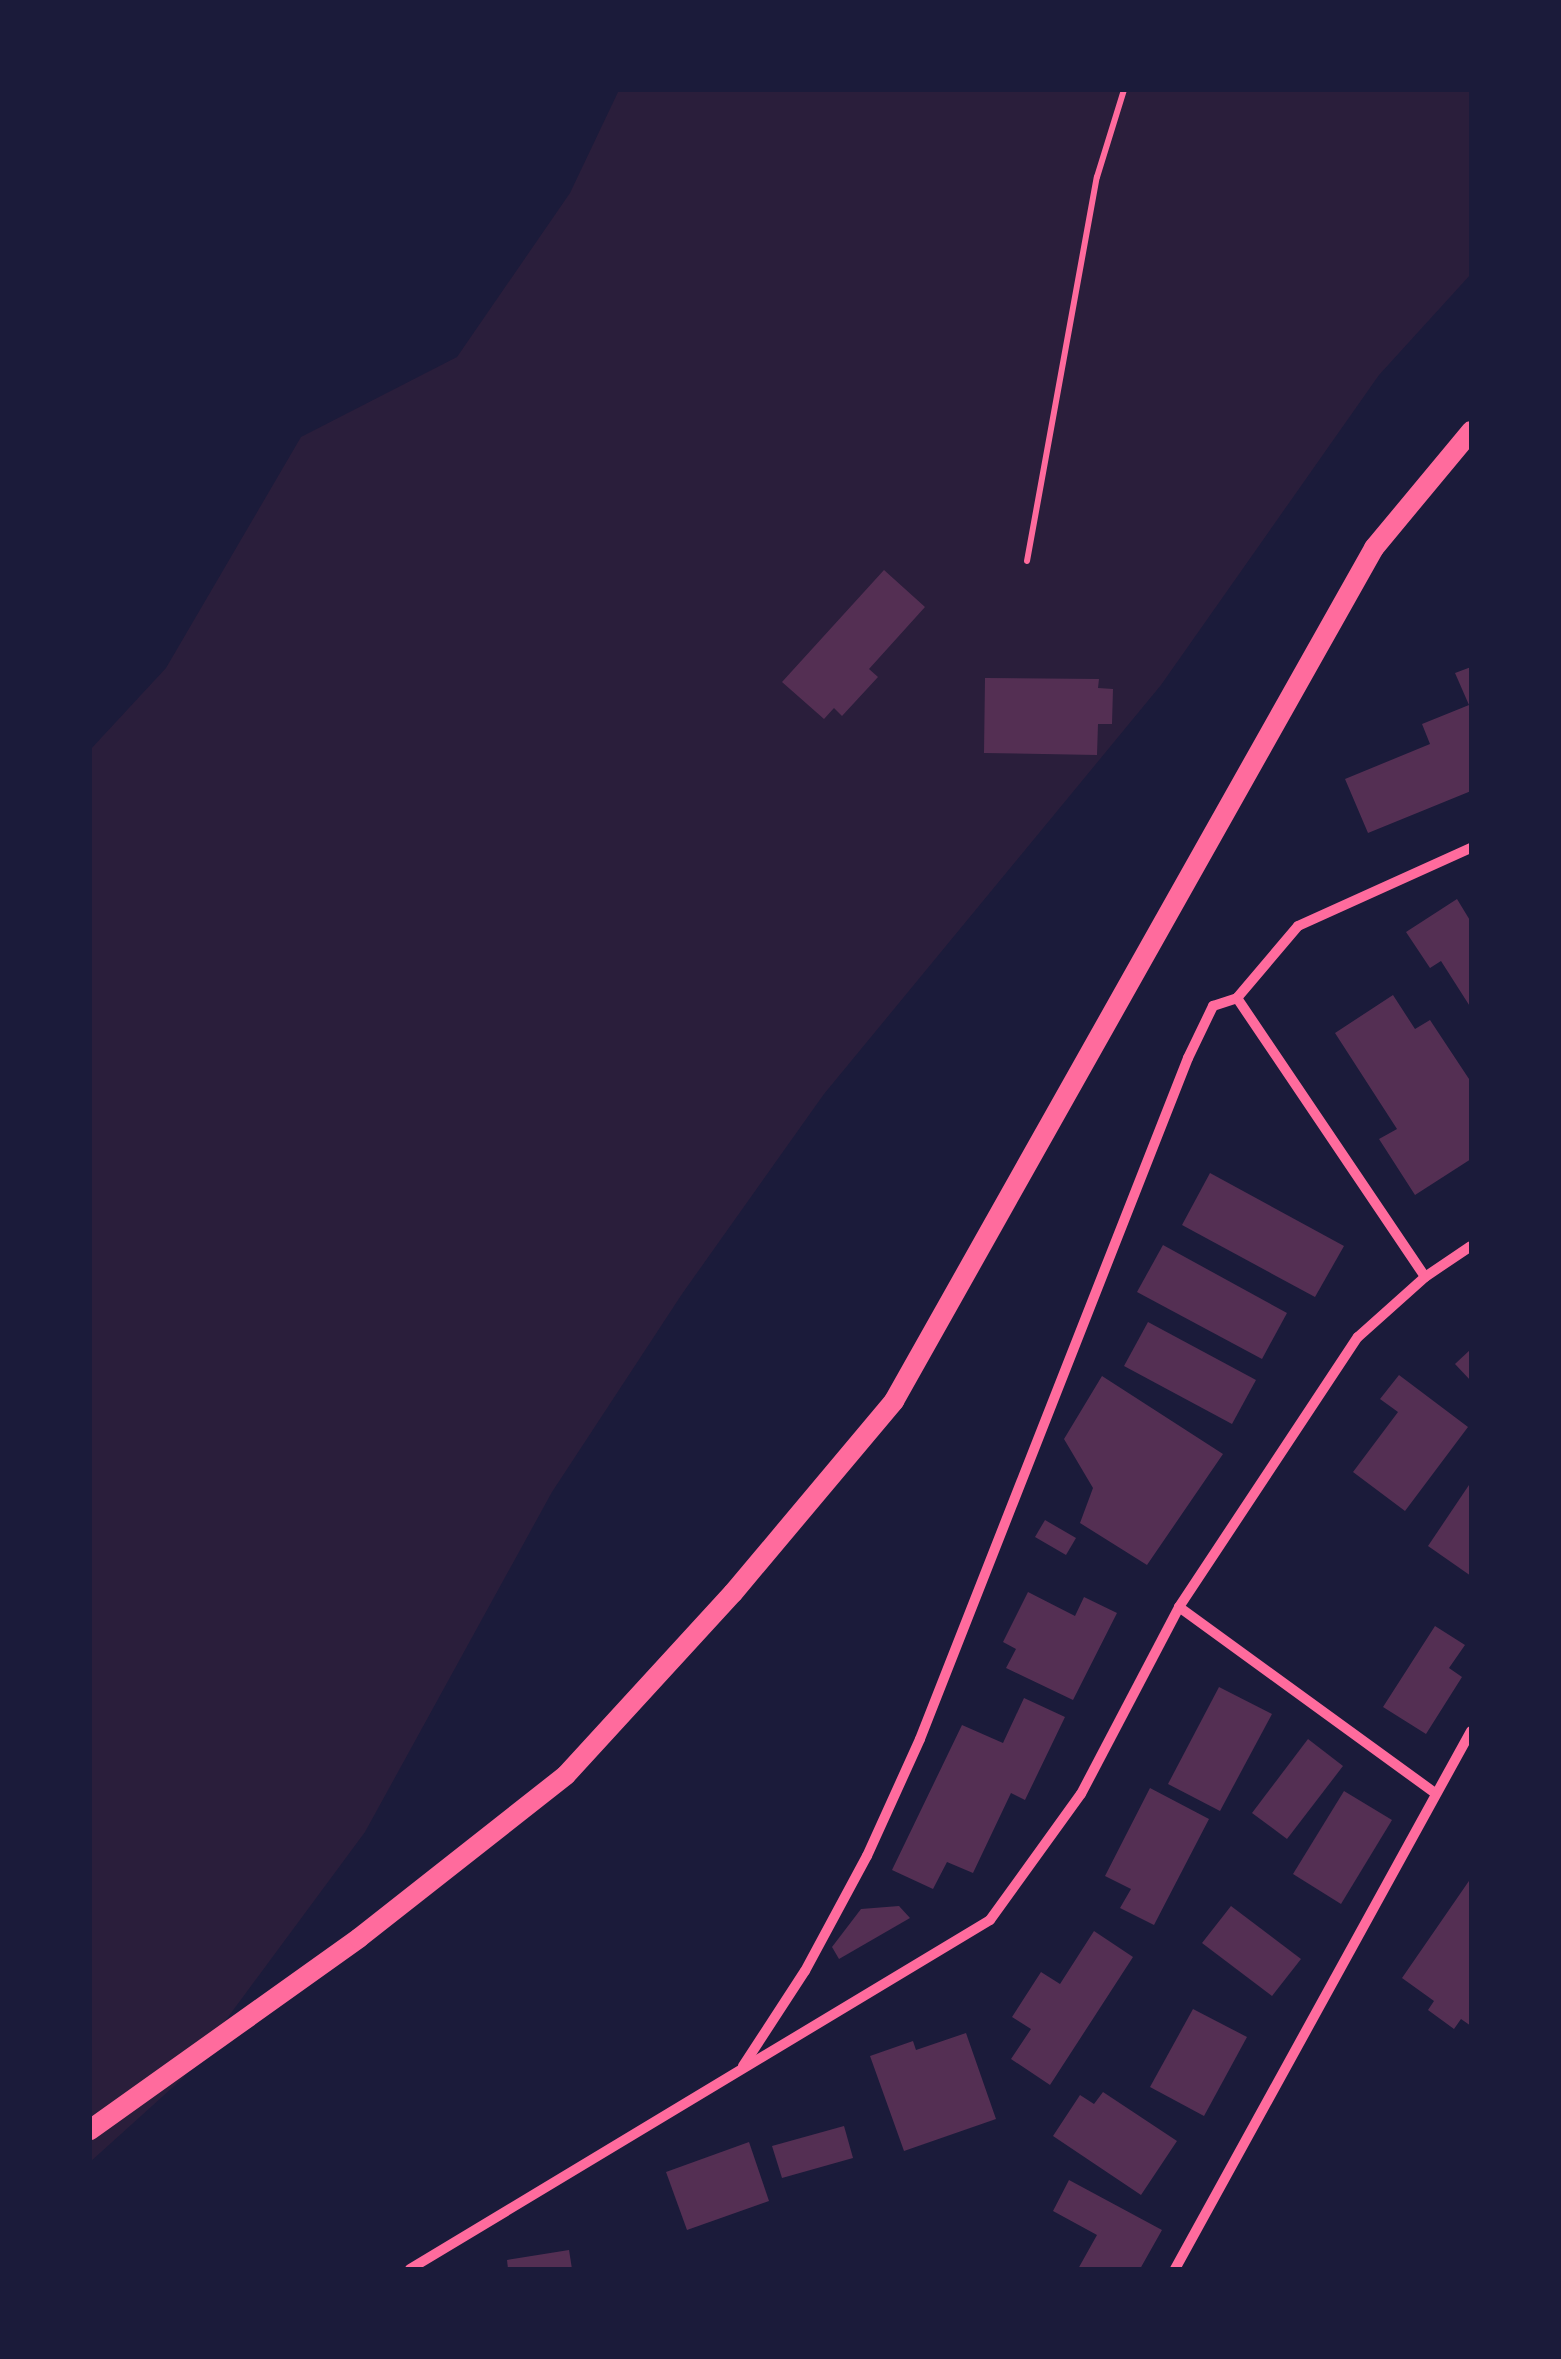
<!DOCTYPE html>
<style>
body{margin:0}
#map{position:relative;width:1561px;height:2359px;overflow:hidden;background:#1b1b3a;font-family:"Source Serif 4",serif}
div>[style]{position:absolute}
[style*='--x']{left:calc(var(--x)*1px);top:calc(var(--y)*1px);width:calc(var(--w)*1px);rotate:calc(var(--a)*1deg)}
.green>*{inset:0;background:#2a1e3b}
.building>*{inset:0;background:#542f53}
.path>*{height:6px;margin:-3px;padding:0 3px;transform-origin:3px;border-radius:3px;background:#ff6b9d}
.minor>*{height:10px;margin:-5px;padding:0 5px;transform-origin:5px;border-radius:5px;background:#ff6b9d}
.secondary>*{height:20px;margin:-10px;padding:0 10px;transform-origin:10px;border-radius:10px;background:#ff6b9d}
span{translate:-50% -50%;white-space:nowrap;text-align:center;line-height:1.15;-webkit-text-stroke:8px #1b1b3a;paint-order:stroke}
.frame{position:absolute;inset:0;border:92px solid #1b1b3a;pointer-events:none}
</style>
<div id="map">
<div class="green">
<i style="clip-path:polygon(619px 90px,1471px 90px,1471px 274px,1379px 375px,1161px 685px,824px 1094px,682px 1294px,552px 1492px,365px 1832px,183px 2078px,90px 2162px,90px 750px,166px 668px,301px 437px,457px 357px,570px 193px)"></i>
</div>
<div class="building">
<i style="clip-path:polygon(884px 570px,925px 607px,869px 669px,878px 677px,842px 716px,834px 708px,824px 719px,782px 682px)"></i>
<i style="clip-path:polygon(1471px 667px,1471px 791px,1368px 833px,1345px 779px,1430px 744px,1422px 724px,1469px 705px,1455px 673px)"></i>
<i style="clip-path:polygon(985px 678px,1099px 679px,1098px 688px,1113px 689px,1112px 724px,1098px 724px,1097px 755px,984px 753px)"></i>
<i style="clip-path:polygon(1457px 899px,1471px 922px,1471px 1008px,1441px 961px,1430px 968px,1406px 932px)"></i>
<i style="clip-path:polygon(1393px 995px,1415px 1029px,1430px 1020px,1471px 1082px,1471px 1159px,1415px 1195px,1379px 1139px,1397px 1129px,1335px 1033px)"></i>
<i style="clip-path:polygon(1210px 1173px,1344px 1246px,1315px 1297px,1182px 1225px)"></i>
<i style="clip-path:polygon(1163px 1245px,1287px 1313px,1262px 1359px,1137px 1292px)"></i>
<i style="clip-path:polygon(1148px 1322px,1256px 1380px,1232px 1424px,1124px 1366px)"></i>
<i style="clip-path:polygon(1471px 1349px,1471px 1381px,1455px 1364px)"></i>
<i style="clip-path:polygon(1399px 1375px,1468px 1427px,1405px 1511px,1353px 1472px,1398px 1412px,1380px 1399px)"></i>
<i style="clip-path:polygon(1102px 1376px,1223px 1454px,1147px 1565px,1080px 1523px,1093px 1488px,1064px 1439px)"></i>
<i style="clip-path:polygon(1471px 1482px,1471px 1576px,1428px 1546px)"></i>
<i style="clip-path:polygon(1045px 1520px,1076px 1538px,1066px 1555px,1035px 1537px)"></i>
<i style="clip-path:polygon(1028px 1592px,1075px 1616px,1084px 1597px,1117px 1613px,1073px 1700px,1006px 1668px,1016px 1649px,1003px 1642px)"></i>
<i style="clip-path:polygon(1435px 1626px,1465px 1645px,1449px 1668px,1462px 1677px,1426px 1734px,1383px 1707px)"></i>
<i style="clip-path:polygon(1219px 1687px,1272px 1714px,1220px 1811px,1168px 1784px)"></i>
<i style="clip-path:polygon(1024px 1698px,1065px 1717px,1025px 1800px,1011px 1793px,973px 1873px,947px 1862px,933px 1889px,892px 1870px,962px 1725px,1003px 1743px)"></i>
<i style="clip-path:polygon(1308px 1739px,1343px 1766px,1287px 1839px,1252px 1813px)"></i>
<i style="clip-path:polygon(1150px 1788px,1209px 1819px,1154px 1925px,1120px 1908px,1131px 1889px,1105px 1876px)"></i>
<i style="clip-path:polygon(1344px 1791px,1392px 1820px,1341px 1904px,1293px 1874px)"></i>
<i style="clip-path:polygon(1471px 1878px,1471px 2026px,1461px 2019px,1454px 2029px,1428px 2010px,1434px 2001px,1402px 1978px)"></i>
<i style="clip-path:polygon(899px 1906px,910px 1918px,839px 1959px,832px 1947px,861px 1909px)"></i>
<i style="clip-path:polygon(1231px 1906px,1301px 1959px,1272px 1996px,1202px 1943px)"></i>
<i style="clip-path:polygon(1094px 1931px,1133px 1957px,1050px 2085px,1011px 2059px,1031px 2029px,1012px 2017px,1041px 1972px,1060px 1984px)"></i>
<i style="clip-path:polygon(1193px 2009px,1247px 2037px,1204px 2116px,1150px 2087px)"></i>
<i style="clip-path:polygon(966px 2033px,996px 2119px,904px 2151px,870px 2056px,913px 2041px,916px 2050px)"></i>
<i style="clip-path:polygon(1103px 2092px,1177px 2141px,1141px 2195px,1053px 2136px,1080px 2095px,1094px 2104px)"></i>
<i style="clip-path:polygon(844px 2126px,853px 2158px,782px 2178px,772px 2146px)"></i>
<i style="clip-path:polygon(749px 2142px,769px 2201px,687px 2230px,666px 2172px)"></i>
<i style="clip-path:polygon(1069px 2180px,1162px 2230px,1140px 2269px,1078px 2269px,1097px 2235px,1053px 2211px)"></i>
<i style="clip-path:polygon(569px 2250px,572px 2269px,508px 2269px,507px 2260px)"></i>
</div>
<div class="path">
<i style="--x:1027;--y:561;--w:390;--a:-79.7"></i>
<i style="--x:1097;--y:177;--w:91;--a:-72.8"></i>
</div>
<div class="minor">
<i style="--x:1237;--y:998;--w:336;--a:56"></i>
<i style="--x:1179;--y:1607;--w:316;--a:36"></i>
<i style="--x:743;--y:2066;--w:113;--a:-56.9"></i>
<i style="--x:805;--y:1971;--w:131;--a:-61.7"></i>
<i style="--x:867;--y:1856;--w:128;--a:-65.6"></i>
<i style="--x:920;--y:1739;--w:732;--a:-68.52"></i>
<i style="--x:1188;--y:1058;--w:58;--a:-64.3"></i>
<i style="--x:1213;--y:1006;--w:25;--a:-18"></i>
<i style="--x:1237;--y:998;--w:94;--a:-49.7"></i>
<i style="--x:1298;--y:926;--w:190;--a:-24.3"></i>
<i style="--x:410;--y:2269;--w:677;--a:-31.04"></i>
<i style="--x:990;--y:1920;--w:155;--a:-54.2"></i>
<i style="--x:1081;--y:1794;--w:211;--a:-62.3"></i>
<i style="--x:1179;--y:1607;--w:324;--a:-56.5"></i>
<i style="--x:1358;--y:1337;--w:90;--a:-41.8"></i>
<i style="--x:1425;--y:1277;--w:55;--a:-34"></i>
<i style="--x:1175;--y:2269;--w:614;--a:-61.18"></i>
</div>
<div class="secondary">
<i style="--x:90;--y:2130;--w:330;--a:-35.5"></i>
<i style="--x:359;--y:1938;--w:263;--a:-38.2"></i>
<i style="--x:566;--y:1775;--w:247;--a:-47.5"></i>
<i style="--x:733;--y:1593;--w:251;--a:-50"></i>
<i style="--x:894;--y:1401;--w:979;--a:-60.63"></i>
<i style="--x:1374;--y:548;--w:152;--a:-50.3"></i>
</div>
<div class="frame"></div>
</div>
